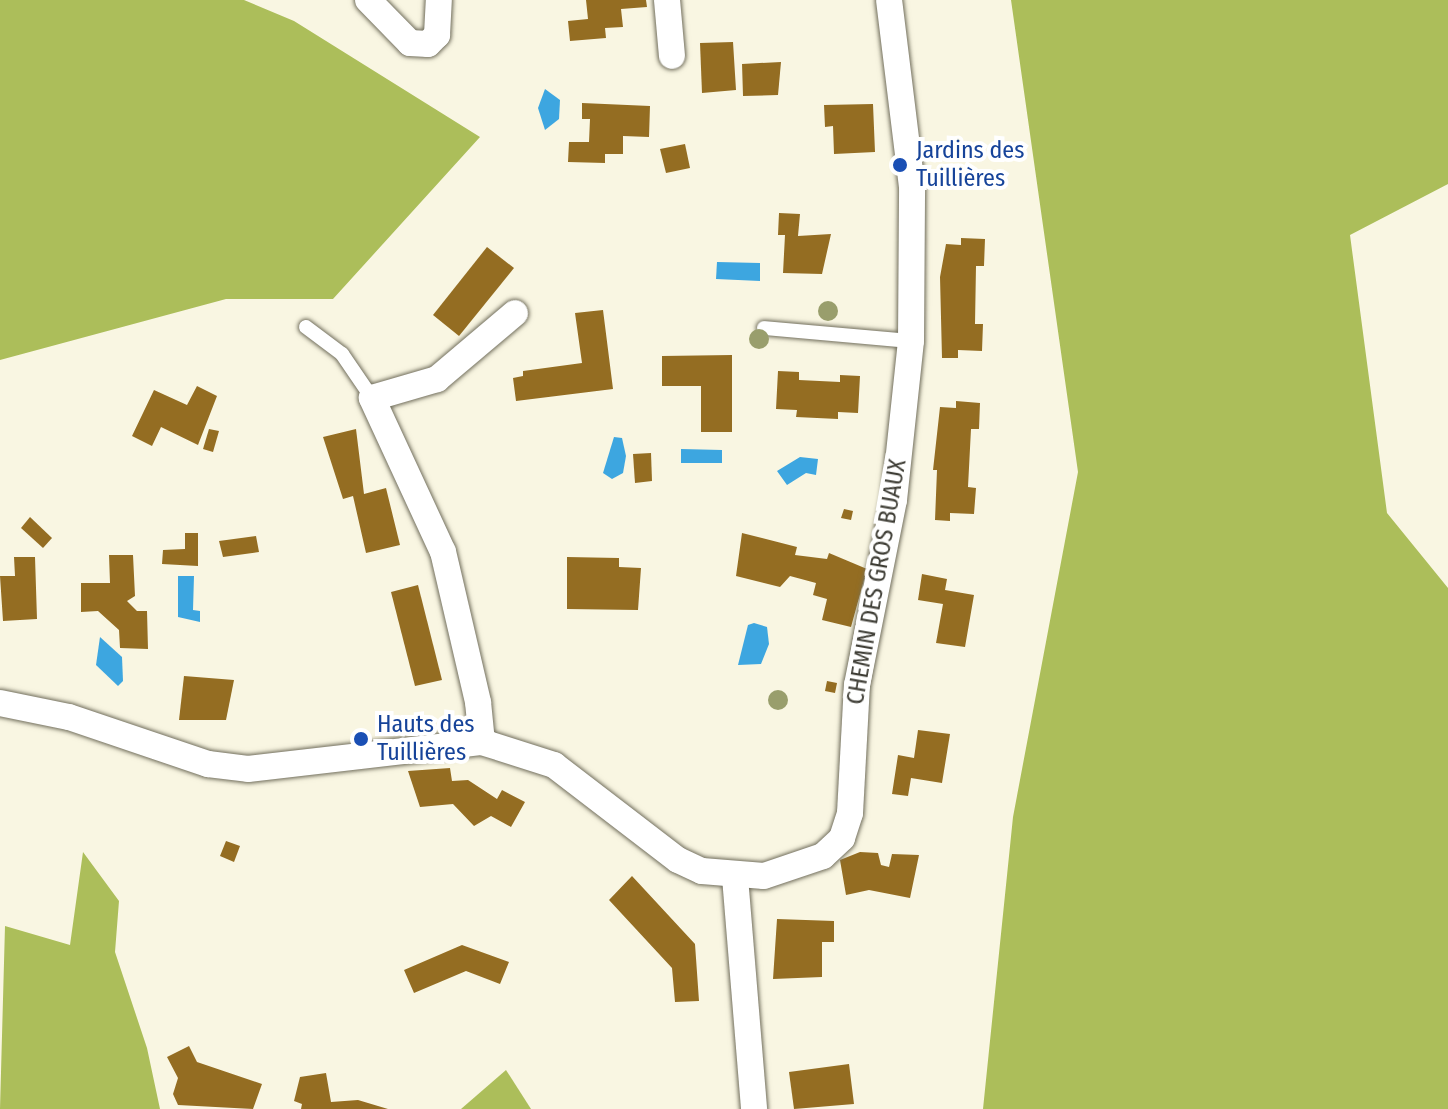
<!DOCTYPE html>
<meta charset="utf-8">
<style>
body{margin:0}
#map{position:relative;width:1448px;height:1109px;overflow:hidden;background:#f9f6e2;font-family:"Fira Sans Condensed",sans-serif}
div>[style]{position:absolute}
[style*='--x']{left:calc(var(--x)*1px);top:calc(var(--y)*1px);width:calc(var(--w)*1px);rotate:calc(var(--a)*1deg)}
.forest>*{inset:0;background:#acbe5a}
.water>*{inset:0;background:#3da6e0}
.building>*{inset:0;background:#946d22}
.roads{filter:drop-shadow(0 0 2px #726f5d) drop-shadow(0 0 2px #726f5d)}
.lane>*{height:14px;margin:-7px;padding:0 7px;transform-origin:7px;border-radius:7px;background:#fff}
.street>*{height:26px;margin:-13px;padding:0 13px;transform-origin:13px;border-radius:13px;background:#fff}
.trees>*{width:20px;height:20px;margin:-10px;border-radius:50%;background:#999e6c}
.dots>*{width:22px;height:22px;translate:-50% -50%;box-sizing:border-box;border:4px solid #fff;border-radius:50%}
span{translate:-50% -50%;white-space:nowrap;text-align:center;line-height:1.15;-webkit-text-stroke:8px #fff;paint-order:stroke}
.transit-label{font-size:24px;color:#164399}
.left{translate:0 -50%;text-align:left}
.street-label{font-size:24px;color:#3d3c34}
</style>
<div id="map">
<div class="forest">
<i style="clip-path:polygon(0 0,244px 0,294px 21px,480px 137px,333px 299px,226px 299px,0 360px)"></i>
<i style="clip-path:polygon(1011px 0,1448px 0,1448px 184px,1350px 235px,1387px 513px,1448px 588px,1448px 1109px,983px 1109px,1013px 817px,1078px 472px)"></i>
<i style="clip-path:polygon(83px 852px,119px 901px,115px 952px,147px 1048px,160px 1109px,0 1109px,5px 926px,70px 945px)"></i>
<i style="clip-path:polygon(506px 1070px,531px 1109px,461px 1109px)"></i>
</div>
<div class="water">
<i style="clip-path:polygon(545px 89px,560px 100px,559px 119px,545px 130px,538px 108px)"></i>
<i style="clip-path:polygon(717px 262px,760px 263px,760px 281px,716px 279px)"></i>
<i style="clip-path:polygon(614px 437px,622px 438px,626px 456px,623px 473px,612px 479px,603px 473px)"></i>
<i style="clip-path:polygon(681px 449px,722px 450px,722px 463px,681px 463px)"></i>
<i style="clip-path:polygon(800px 457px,818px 459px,816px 475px,806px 473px,787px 485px,777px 471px)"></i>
<i style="clip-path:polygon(178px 576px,194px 576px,193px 610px,200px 611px,200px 622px,178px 617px)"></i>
<i style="clip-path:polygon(754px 623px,767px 627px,769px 644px,761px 664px,738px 665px,748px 625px)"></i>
<i style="clip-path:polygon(100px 637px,122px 657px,123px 681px,118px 686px,96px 665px)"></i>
</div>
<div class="building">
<i style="clip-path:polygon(586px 0,646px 0,647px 7px,621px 9px,623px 27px,605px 28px,606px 38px,570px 41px,568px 21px,588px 19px)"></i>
<i style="clip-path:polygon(733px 42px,736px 90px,702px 93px,700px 43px)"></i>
<i style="clip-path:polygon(781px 62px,778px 95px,743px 96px,742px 64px)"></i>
<i style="clip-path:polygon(582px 103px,650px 106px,649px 137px,623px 136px,623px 154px,605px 154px,605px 163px,568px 162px,569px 142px,589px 142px,590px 119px,582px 119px)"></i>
<i style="clip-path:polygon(873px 104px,875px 152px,834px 154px,833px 126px,825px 127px,824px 105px)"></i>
<i style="clip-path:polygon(685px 144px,690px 168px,666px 173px,660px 149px)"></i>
<i style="clip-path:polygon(779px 213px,800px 214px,798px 236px,831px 234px,822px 274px,783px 273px,785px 235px,778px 235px)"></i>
<i style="clip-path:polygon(961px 238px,985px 239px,984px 266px,976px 266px,975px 324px,983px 324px,982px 351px,958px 350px,958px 358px,942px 358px,940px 277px,946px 244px,961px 245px)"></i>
<i style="clip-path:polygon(487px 247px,514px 268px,459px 336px,433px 315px)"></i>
<i style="clip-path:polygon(603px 310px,613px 389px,516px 401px,513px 378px,523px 376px,523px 371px,582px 363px,575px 313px)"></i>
<i style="clip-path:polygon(732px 355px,732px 432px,701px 432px,701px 386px,662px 386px,662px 356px)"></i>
<i style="clip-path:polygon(778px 371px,799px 372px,799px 380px,840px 382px,840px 375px,860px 376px,858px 413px,838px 412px,838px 419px,796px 417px,797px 410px,776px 409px)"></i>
<i style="clip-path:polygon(197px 386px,217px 396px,198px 445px,161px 427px,152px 446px,132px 436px,154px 390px,187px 405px)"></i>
<i style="clip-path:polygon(956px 401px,980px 403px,979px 429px,971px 429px,968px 487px,976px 488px,974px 514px,950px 513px,950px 521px,935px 520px,937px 470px,933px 470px,940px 407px,956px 408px)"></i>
<i style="clip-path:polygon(209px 429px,219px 431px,213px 452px,203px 449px)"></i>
<i style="clip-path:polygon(356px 429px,364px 494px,386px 488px,400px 545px,366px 553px,353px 496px,343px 499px,323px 437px)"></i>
<i style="clip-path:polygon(651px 453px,652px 481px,635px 483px,633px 454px)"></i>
<i style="clip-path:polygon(844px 509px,853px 511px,851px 520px,841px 518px)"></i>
<i style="clip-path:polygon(30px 517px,52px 538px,43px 548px,21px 528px)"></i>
<i style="clip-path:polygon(185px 533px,198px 533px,198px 566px,162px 564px,163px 550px,185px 549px)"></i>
<i style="clip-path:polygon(742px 533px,797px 547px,795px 555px,827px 559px,829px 553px,867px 569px,851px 627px,822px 620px,827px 599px,813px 595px,816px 583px,790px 576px,780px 587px,736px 576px)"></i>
<i style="clip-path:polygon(256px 536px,259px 552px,223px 557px,219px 541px)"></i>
<i style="clip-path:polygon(109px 555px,133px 555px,135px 596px,127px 601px,137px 611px,147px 611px,148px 649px,120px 648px,119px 630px,98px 611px,81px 612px,81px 583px,110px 583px)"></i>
<i style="clip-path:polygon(14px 557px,35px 557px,37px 619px,3px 621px,0 576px,15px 576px)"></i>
<i style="clip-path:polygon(567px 557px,619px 558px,619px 567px,641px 568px,638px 610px,567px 609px)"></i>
<i style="clip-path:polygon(922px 574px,947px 579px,945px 590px,974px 595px,965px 647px,936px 643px,943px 604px,918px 600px)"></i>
<i style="clip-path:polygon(418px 585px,442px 680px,415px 686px,391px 592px)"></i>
<i style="clip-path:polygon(184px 676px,234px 680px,226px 720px,179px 720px)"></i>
<i style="clip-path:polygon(827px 681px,837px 683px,835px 693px,825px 691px)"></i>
<i style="clip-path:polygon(918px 730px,950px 734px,942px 783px,911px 778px,908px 796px,892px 794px,898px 755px,914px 758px)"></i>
<i style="clip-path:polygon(450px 768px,452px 781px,468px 780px,497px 799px,502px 790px,525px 802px,511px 827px,491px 816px,474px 826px,453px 804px,420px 807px,408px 771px)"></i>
<i style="clip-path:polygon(226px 841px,240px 846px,234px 862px,220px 856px)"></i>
<i style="clip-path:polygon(860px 852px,878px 853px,881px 865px,889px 867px,892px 854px,919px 855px,910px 898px,869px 890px,846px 895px,840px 860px)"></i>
<i style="clip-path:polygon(632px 876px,695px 944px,699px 1001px,675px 1002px,672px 968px,609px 900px)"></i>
<i style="clip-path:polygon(777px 919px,834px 921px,834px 942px,822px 942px,822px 977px,773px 979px)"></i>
<i style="clip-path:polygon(462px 945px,509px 962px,500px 984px,466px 971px,414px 993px,404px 970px)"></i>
<i style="clip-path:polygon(189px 1046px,197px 1062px,262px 1084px,253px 1109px,178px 1105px,173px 1094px,178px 1078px,167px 1057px)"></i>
<i style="clip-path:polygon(849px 1064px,854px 1104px,794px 1109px,789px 1072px)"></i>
<i style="clip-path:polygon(326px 1073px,331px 1102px,358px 1100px,388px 1109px,301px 1109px,302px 1104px,294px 1101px,300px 1077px)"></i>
</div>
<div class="roads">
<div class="lane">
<i style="--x:306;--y:327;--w:45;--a:36.9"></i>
<i style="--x:342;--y:354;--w:53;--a:55.7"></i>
<i style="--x:764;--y:328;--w:148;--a:5.1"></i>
</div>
<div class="street">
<i style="--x:368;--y:0;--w:60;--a:45.7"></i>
<i style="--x:410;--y:43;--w:18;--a:3"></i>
<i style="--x:428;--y:44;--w:13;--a:-45"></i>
<i style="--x:437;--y:35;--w:35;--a:-87"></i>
<i style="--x:667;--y:0;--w:56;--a:84.9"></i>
<i style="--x:0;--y:703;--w:70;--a:11.5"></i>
<i style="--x:69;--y:717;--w:147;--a:18.7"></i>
<i style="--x:208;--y:764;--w:40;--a:7.1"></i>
<i style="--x:248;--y:769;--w:236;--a:-6.6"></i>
<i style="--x:482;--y:742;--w:76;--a:17.7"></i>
<i style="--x:554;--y:765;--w:156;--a:37.5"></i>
<i style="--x:678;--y:860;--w:26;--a:25"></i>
<i style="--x:702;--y:871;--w:62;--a:4.6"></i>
<i style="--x:764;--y:876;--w:62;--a:-18.7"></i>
<i style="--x:823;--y:856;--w:26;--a:-43"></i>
<i style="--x:842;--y:838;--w:26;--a:-72"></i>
<i style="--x:850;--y:813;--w:128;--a:-86.9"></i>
<i style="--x:857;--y:685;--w:189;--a:-78.7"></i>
<i style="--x:894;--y:500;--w:160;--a:-83.9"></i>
<i style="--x:911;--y:341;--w:154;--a:-89.6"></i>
<i style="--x:912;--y:187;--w:188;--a:-97"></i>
<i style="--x:482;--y:742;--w:40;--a:-95.7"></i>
<i style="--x:478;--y:702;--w:154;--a:-103.1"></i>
<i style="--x:443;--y:552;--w:170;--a:-114.8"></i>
<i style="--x:372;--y:398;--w:68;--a:-16.3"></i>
<i style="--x:437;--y:379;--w:102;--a:-40.2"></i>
<i style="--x:735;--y:877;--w:233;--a:85.3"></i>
</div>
</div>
<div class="trees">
<i style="left:828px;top:311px"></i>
<i style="left:759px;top:339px"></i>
<i style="left:778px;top:700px"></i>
</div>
<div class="dots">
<i style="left:900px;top:165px;background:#1a4fb4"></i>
<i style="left:361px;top:739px;background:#1a4fb4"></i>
</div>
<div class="transit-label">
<span class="left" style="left:916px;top:165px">Jardins des<br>Tuillières</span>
<span class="left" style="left:377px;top:739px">Hauts des<br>Tuillières</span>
</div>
<div class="street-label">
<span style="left:877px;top:582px;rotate:-80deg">CHEMIN DES GROS BUAUX</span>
</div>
</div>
